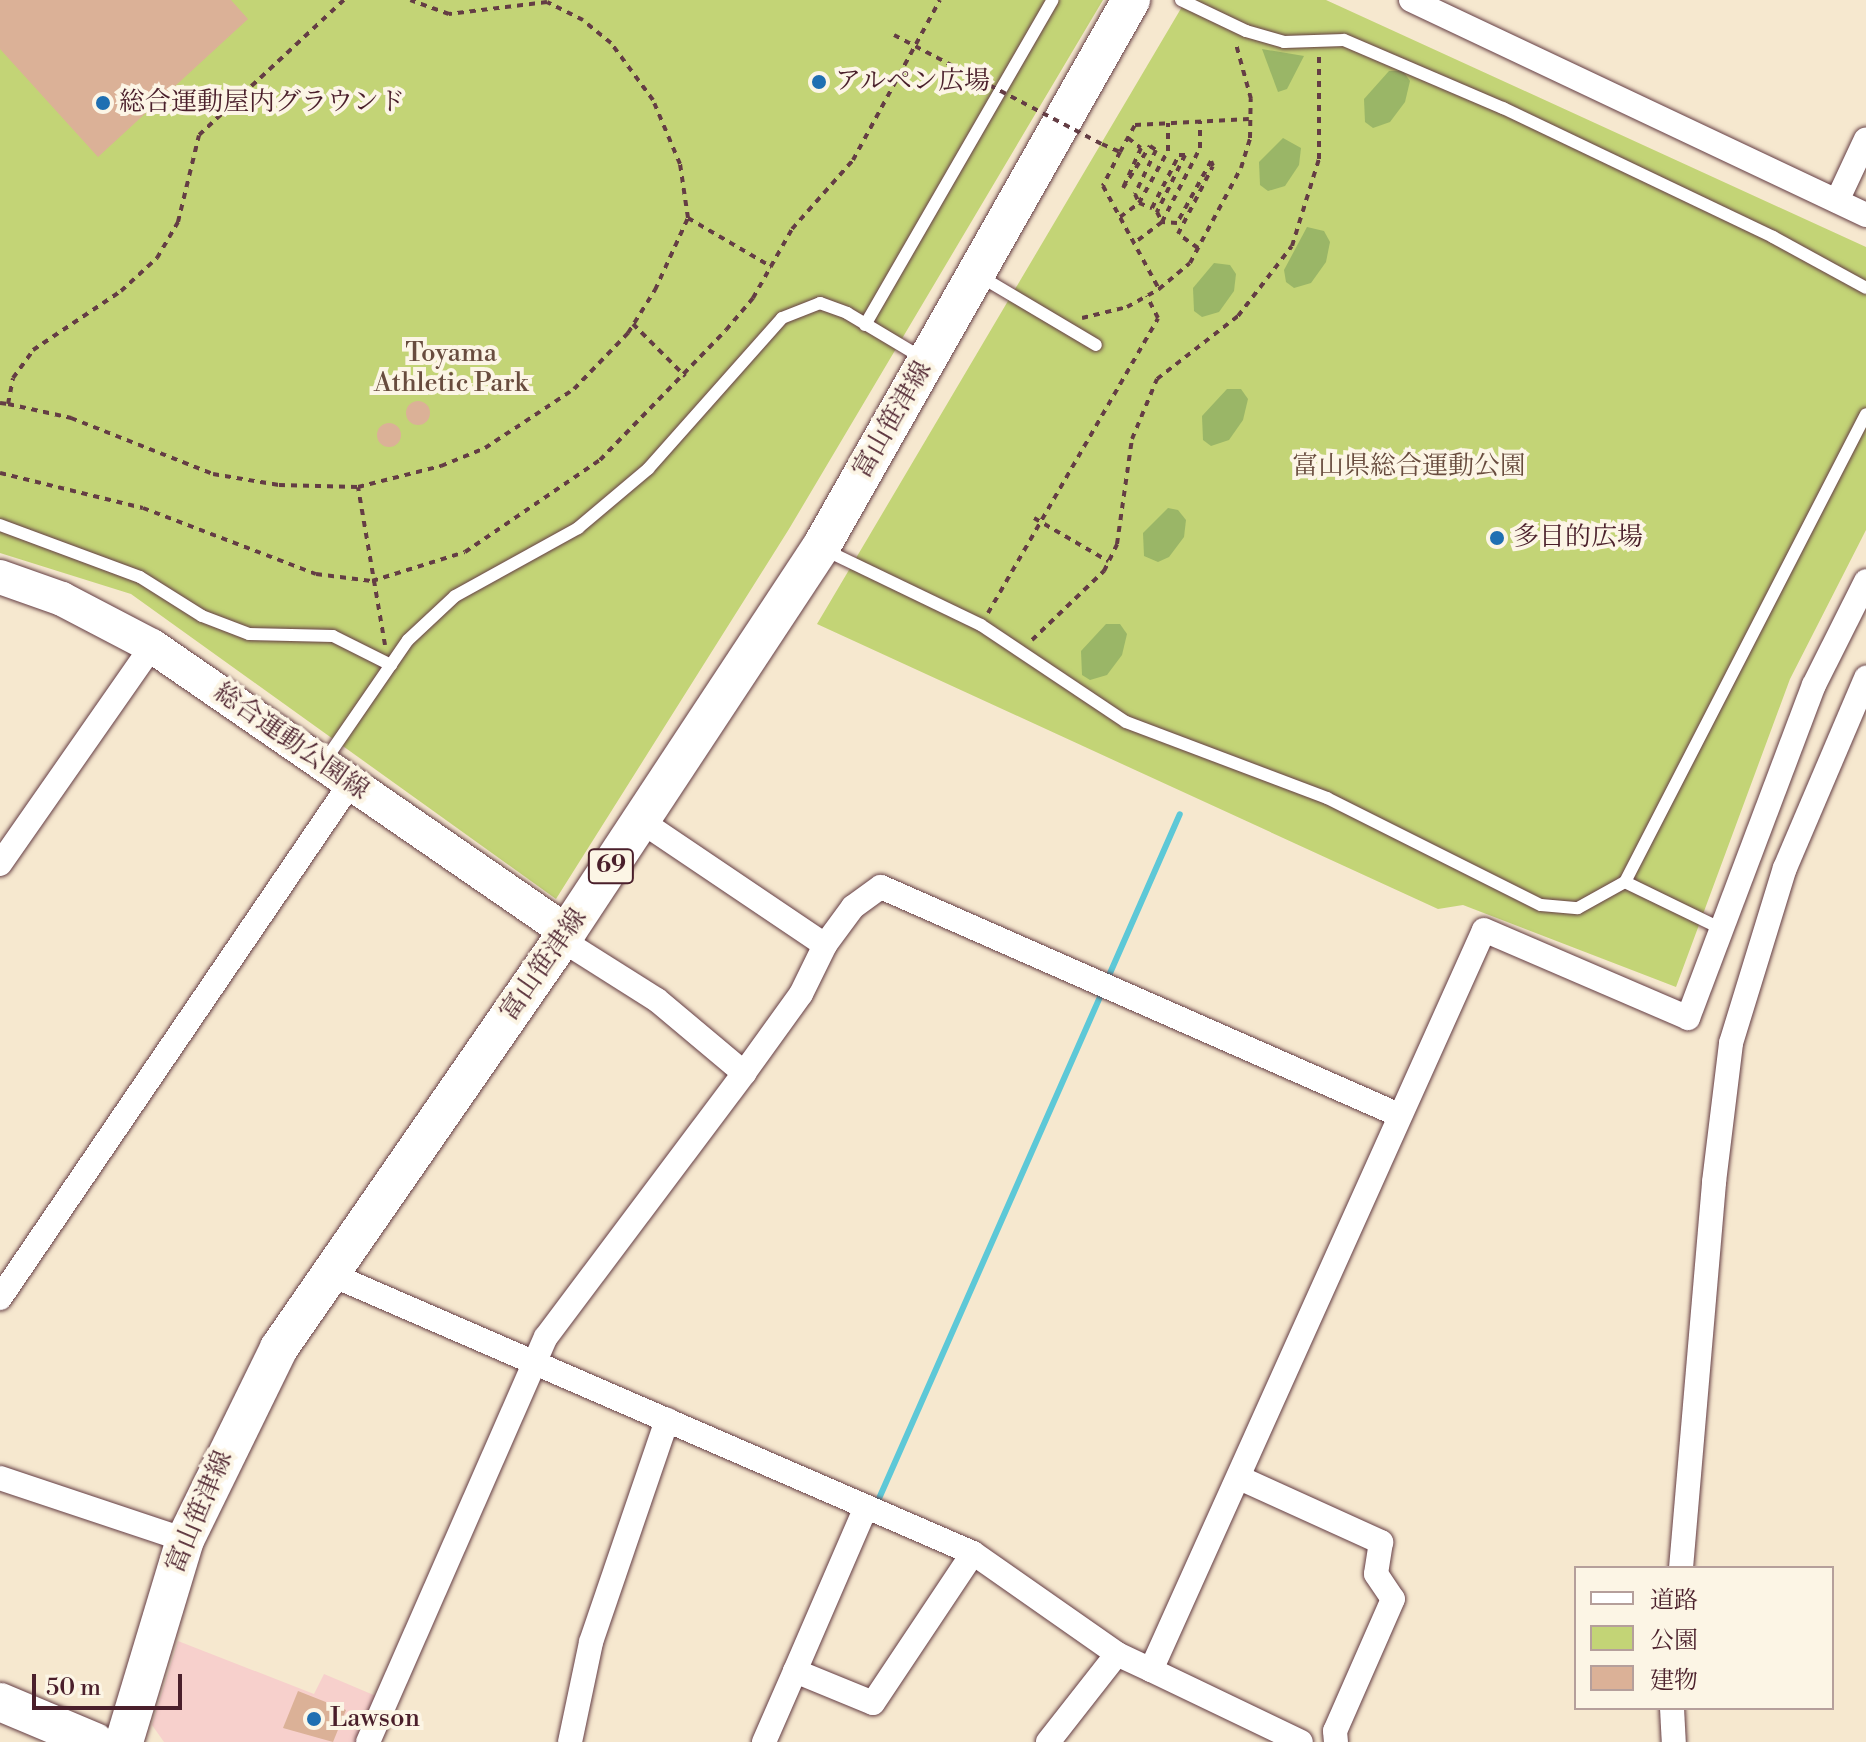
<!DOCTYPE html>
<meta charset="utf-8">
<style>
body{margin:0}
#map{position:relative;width:1866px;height:1742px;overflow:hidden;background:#f6e8cf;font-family:"Libre Bodoni","Noto Serif JP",serif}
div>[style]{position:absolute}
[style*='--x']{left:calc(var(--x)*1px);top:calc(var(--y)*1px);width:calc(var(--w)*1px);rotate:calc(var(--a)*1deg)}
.built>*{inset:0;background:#f7d0cc}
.green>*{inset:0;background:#c3d476}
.forest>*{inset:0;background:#9ab667}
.stream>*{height:6px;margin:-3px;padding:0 3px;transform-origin:3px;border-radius:3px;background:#5dc8d7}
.building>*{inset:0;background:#dbb197}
.round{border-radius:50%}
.path>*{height:4px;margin-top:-2px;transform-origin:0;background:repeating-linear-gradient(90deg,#643d44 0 6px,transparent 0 12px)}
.roads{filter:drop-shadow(0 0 2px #643d44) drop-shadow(0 0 2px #643d44)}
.lane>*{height:12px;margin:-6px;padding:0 6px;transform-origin:6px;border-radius:6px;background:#fff}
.street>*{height:24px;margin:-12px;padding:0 12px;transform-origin:12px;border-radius:12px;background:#fff}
.secondary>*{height:34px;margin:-17px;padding:0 17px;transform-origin:17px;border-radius:17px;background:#fff}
.primary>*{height:38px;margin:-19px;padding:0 19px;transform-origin:19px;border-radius:19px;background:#fff}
.path-bridge>*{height:4px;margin-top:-2px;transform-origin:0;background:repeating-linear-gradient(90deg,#643d44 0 6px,transparent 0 12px)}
.dots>*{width:22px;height:22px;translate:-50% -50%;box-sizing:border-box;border:4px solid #fcf5e5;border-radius:50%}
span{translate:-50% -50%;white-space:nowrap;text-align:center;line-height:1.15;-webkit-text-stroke:8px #fcf5e5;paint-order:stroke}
.shield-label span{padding:2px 6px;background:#fcf5e5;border:2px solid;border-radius:6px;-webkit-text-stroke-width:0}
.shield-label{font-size:24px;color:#4a1f2b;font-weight:700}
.poi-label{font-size:26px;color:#4a1f2b}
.left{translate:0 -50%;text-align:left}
.park-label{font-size:26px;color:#684c3e}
.street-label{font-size:26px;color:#4a1f2b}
.legend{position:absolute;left:1574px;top:1566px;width:260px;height:144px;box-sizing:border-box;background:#fcf5e5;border:2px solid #b59f9b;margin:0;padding:10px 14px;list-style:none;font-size:24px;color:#4a1f2b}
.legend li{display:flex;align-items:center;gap:16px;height:40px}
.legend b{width:40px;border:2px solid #b59f9b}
.scale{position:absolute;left:32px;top:1674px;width:150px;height:36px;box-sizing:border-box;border:4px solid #4a1f2b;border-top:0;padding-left:10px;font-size:24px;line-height:28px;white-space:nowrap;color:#4a1f2b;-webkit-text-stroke:6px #fcf5e5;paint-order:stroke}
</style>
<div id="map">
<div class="built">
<i style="clip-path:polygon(178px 1641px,314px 1694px,324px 1674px,376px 1696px,357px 1742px,164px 1742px,152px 1725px)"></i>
</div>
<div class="green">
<i style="clip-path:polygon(0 0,1103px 0,789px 529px,556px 899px,131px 594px,0 553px)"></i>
<i style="clip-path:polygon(1186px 0,1326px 0,1866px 247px,1866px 530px,1790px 679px,1676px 987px,1463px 905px,1438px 909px,817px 624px)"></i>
</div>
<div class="forest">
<i style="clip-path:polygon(1262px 49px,1304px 56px,1287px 89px,1278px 92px)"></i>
<i style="clip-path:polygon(1389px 71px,1403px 71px,1410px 81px,1405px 102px,1390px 122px,1373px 128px,1365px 122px,1364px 99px)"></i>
<i style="clip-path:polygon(1283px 138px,1301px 148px,1299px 165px,1285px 186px,1268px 191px,1260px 185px,1259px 162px)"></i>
<i style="clip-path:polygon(1307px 227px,1324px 231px,1330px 242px,1326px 262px,1311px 283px,1294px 288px,1286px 282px,1284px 270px)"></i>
<i style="clip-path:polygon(1214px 263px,1230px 265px,1236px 274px,1234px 291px,1219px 312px,1202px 317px,1194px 311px,1193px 288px)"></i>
<i style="clip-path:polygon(1227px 389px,1241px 389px,1248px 399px,1243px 420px,1229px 440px,1211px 446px,1203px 440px,1202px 416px)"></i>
<i style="clip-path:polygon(1168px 508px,1178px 510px,1186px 520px,1184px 537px,1169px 557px,1158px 562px,1144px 556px,1143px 533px)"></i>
<i style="clip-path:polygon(1106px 624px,1120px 624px,1127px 634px,1122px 655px,1107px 675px,1090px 680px,1082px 675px,1081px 651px)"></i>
</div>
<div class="stream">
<i style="--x:1107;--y:980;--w:181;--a:-66.3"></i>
<i style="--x:877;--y:1503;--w:561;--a:-66.22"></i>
</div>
<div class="building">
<i style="clip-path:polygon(0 0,231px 0,248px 19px,98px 157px,0 49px)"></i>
<i class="round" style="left:406px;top:401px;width:24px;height:24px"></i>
<i class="round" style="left:377px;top:423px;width:24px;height:24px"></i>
<i style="clip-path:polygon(298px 1691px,346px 1710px,333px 1742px,283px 1728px)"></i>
</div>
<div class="path">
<i style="--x:1128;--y:138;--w:16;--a:38"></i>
<i style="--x:1141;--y:148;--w:44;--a:114.2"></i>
<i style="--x:1123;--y:188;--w:50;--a:-57.3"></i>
<i style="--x:1150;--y:146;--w:7;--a:34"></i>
<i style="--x:1156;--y:150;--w:49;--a:115.5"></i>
<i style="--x:1135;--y:194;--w:10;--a:66"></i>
<i style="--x:1102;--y:144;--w:20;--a:24"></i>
<i style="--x:1120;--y:152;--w:38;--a:117"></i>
<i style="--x:1103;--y:186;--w:117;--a:61.5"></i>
<i style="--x:1120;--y:152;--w:31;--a:-61"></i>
<i style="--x:1135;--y:125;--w:114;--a:-3"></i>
<i style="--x:1139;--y:203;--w:60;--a:-60.9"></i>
<i style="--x:1168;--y:151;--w:28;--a:-90"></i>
<i style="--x:1120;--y:217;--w:24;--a:-36"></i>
<i style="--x:1139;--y:203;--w:14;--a:21"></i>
<i style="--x:1152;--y:208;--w:59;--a:-63"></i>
<i style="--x:1179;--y:155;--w:6;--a:0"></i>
<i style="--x:1185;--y:155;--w:64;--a:116.2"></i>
<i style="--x:1157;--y:212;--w:11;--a:63"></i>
<i style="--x:1162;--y:222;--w:35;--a:143"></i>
<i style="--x:688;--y:218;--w:97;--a:30.3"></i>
<i style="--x:1198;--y:248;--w:24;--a:-145"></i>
<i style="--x:1178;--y:234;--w:76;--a:-62.8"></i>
<i style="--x:1213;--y:166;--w:5;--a:-112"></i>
<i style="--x:1211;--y:161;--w:71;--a:118.7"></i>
<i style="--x:1177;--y:223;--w:15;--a:-176"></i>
<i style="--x:1162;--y:222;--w:83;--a:-62.8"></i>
<i style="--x:1200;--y:148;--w:27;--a:-90"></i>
<i style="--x:1082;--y:318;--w:46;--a:-13.7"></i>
<i style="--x:1127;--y:307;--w:37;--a:-29"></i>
<i style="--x:1159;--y:289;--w:40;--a:-40"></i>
<i style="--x:1190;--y:263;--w:108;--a:-61.8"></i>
<i style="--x:1241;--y:168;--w:31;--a:-73"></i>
<i style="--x:1250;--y:138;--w:39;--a:-89"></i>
<i style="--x:1251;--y:99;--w:57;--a:-105.3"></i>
<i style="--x:633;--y:324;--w:74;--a:45"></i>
<i style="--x:0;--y:403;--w:8;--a:7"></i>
<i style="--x:8;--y:404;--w:26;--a:-79"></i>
<i style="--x:13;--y:378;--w:34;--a:-54"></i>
<i style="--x:33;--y:350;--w:106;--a:-33.8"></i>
<i style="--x:121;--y:291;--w:49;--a:-42.5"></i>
<i style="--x:157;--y:258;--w:42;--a:-59.7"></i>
<i style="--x:178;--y:222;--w:89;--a:-76.4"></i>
<i style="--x:199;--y:135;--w:198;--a:-43"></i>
<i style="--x:8;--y:404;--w:65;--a:12.5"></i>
<i style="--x:71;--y:418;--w:153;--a:21.5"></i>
<i style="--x:213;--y:474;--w:67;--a:9.5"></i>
<i style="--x:279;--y:485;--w:79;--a:1.5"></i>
<i style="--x:0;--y:473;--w:147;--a:13.8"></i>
<i style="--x:143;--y:508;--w:185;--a:20.9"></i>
<i style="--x:316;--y:574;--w:56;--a:7.1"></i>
<i style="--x:372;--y:581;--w:97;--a:-17.3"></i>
<i style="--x:465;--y:552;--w:163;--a:-34.3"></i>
<i style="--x:600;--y:460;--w:181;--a:-45.9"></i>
<i style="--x:726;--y:330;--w:42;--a:-49.8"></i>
<i style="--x:753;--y:298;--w:79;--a:-60.5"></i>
<i style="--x:792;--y:229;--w:92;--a:-48.5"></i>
<i style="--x:853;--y:160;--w:182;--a:-61.5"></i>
<i style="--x:1034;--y:518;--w:86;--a:30.2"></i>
<i style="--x:988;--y:613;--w:340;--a:-60"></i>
<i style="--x:1158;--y:318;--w:25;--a:-117"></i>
<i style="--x:1032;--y:640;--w:100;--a:-43.8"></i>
<i style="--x:1104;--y:571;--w:30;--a:-64"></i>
<i style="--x:1117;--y:544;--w:106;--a:-81.9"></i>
<i style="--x:1132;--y:439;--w:65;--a:-67.4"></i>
<i style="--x:1157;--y:379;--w:103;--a:-37.9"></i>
<i style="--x:1238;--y:316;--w:88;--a:-52.4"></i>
<i style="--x:1292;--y:246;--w:91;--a:-72.8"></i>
<i style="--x:1319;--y:159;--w:103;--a:-90"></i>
<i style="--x:385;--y:645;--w:160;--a:-99.7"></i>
<i style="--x:358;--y:487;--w:86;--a:-14.2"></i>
<i style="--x:441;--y:466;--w:48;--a:-22.2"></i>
<i style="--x:485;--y:448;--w:107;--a:-33.5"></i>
<i style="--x:574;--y:389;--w:78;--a:-46"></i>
<i style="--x:628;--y:333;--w:51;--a:-57.9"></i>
<i style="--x:655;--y:290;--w:79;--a:-65.4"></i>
<i style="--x:688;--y:218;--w:55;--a:-98.4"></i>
<i style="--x:680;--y:164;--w:69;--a:-112.9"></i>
<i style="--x:653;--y:100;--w:71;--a:-126.4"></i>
<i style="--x:611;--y:43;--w:36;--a:-141"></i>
<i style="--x:583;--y:20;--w:40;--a:-153.4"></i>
<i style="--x:547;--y:2;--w:99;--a:173"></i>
<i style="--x:449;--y:14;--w:41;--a:-160.3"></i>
</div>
<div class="roads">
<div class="lane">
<i style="--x:1181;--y:0;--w:72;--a:25.5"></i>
<i style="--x:1246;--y:31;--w:40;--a:16"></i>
<i style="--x:1284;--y:42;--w:60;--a:-1.9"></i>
<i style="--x:1344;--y:40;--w:173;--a:23.2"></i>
<i style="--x:1503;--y:108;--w:299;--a:25.5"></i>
<i style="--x:1773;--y:237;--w:106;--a:28.7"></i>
<i style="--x:978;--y:275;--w:137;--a:30.7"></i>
<i style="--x:865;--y:325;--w:375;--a:-60"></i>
<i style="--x:0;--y:525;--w:149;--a:20.4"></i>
<i style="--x:140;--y:577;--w:73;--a:32.2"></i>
<i style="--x:202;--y:616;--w:50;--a:21"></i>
<i style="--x:249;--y:634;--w:84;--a:1.4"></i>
<i style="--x:333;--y:636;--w:65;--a:26.6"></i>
<i style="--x:823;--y:549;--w:175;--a:25.7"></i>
<i style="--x:981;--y:625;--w:174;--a:33.8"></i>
<i style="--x:1126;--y:722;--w:215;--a:20.7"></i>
<i style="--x:1327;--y:798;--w:239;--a:26.6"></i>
<i style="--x:1541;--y:905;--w:37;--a:5"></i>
<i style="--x:1578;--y:908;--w:54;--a:-29"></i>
<i style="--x:1625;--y:882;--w:526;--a:-62.75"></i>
<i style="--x:324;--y:762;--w:148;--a:-55.5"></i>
<i style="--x:408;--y:640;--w:64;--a:-43.1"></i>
<i style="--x:455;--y:596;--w:141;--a:-28.9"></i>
<i style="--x:578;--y:528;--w:92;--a:-40.1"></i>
<i style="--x:648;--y:469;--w:202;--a:-48.4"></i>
<i style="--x:782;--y:318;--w:41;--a:-21.5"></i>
<i style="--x:820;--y:303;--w:29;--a:20"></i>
<i style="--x:847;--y:313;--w:90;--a:30.9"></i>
<i style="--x:1625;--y:882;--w:108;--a:25.9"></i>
</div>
<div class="street">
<i style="--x:1411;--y:0;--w:503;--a:25.29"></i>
<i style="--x:1837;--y:201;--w:68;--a:-64.9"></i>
<i style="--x:641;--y:821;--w:222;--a:34"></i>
<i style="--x:825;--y:945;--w:47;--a:-53.6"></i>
<i style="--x:853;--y:907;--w:34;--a:-36"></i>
<i style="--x:881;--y:887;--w:566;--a:23.76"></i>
<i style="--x:0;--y:864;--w:266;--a:-55.1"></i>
<i style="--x:562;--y:940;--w:112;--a:32.3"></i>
<i style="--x:657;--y:1000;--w:114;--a:40"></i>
<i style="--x:744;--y:1073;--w:97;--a:-54.2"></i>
<i style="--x:801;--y:994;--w:55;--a:-63.9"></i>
<i style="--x:330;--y:1274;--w:701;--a:23.46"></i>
<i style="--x:973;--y:1553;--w:176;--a:35"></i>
<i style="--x:1117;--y:1654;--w:38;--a:25"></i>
<i style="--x:1151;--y:1670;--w:811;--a:-65.77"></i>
<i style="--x:1484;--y:930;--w:222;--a:23.3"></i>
<i style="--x:1688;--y:1018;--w:356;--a:-69.3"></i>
<i style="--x:1814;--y:685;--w:116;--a:-63.4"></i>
<i style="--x:0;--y:1298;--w:622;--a:-55.75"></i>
<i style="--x:0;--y:1478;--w:195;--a:18.5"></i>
<i style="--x:1242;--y:1479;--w:153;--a:24.4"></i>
<i style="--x:1381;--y:1542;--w:32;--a:99"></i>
<i style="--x:1376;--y:1574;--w:30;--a:56"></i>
<i style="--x:1393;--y:1599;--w:144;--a:113.7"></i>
<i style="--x:1335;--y:1731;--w:11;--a:85"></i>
<i style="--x:866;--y:1507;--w:179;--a:113.4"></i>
<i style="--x:795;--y:1671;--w:84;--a:22.3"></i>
<i style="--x:873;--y:1703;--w:180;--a:-56.3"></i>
<i style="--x:1681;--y:1568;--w:387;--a:-85.1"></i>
<i style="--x:1714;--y:1182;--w:140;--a:-83"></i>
<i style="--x:1731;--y:1043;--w:183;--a:-72.9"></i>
<i style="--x:1785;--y:868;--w:207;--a:-66.9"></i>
<i style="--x:1151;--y:1670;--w:166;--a:25.6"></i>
<i style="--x:1672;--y:1708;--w:34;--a:87"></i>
<i style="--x:368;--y:1742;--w:442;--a:-66.3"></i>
<i style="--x:546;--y:1337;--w:330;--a:-53.1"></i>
<i style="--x:570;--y:1742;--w:102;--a:-78.1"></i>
<i style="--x:591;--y:1642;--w:235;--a:-71.1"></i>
<i style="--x:764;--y:1742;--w:77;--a:-66.4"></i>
<i style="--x:1048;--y:1742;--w:112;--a:-51.9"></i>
</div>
<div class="secondary">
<i style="--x:0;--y:577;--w:66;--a:19.5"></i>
<i style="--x:62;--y:599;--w:102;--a:27.6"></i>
<i style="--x:152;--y:646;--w:504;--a:34.57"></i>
</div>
<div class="primary">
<i style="--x:0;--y:1702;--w:103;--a:22.8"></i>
<i style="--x:124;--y:1742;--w:211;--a:-73.2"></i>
<i style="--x:185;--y:1540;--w:214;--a:-63.9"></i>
<i style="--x:279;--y:1348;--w:506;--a:-55.3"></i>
<i style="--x:567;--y:932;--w:461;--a:-56.6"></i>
<i style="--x:821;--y:547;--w:629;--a:-60.46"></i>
</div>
</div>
<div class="path-bridge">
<i style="--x:894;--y:35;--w:235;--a:27.7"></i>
</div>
<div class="dots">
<i style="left:819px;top:82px;background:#1f6fb2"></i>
<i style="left:103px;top:103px;background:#1f6fb2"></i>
<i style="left:1497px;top:538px;background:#1f6fb2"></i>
<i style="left:314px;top:1719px;background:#1f6fb2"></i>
</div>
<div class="shield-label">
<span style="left:611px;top:866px">69</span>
</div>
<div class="poi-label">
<span class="left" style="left:835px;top:82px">アルペン広場</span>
<span class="left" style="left:119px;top:103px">総合運動屋内グラウンド</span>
<span class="left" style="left:1513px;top:538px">多目的広場</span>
<span class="left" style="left:330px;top:1719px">Lawson</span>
</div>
<div class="park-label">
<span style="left:451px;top:369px">Toyama<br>Athletic Park</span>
<span style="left:1409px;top:467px">富山県総合運動公園</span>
</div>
<div class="street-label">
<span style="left:893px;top:420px;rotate:-60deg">富山笹津線</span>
<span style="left:291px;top:742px;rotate:35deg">総合運動公園線</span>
<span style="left:544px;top:965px;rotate:-55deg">富山笹津線</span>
<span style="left:200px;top:1512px;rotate:-67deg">富山笹津線</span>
</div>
<ul class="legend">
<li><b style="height:10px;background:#fff"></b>道路</li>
<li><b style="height:22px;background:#c3d476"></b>公園</li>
<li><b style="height:22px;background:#dbb197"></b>建物</li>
</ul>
<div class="scale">50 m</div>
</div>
